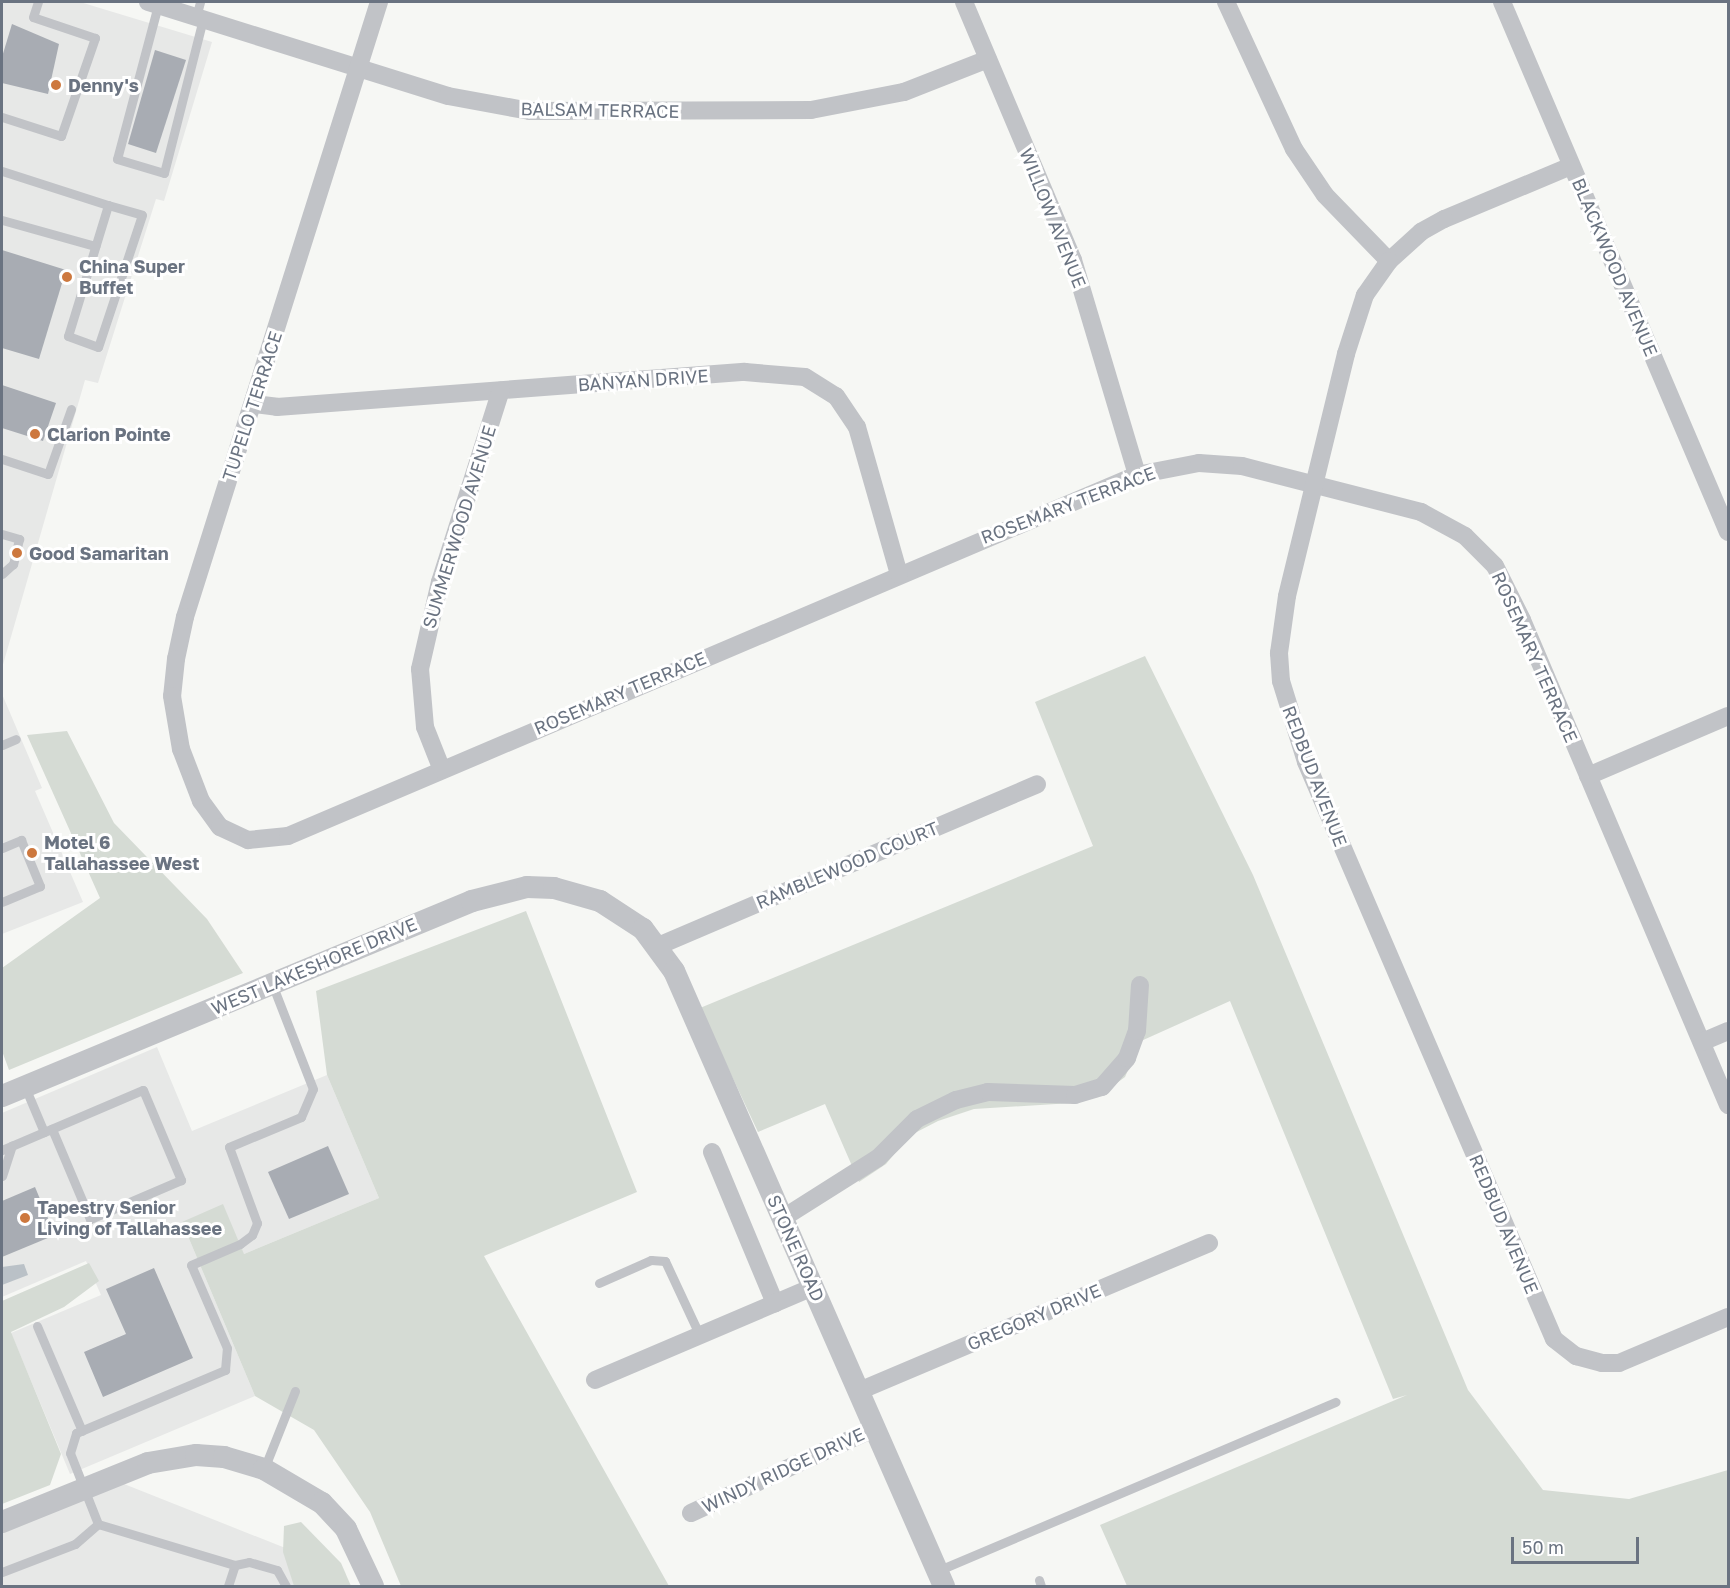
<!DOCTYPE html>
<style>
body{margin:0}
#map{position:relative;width:1730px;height:1588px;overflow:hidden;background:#f6f7f4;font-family:"Golos Text",sans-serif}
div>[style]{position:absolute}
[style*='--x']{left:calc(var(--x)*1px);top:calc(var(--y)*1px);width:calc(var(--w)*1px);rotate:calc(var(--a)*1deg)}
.built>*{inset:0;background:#e7e8e7}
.green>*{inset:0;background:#d5dbd4}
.water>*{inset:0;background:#bac1c7}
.building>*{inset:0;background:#a8acb3}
.service>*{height:9px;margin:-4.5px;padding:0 4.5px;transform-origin:4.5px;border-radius:4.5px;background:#c1c3c7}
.minor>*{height:18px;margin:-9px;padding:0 9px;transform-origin:9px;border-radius:9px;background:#c1c3c7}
.tertiary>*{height:22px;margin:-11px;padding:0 11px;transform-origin:11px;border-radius:11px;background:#c1c3c7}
.dots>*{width:16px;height:16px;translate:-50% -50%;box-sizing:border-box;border:3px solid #fff;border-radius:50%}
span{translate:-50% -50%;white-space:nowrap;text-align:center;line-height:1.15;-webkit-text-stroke:6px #fff;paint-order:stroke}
.poi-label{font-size:18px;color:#6a7381;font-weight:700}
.left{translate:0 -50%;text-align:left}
.street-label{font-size:18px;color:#6a7381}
.frame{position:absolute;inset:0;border:3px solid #6a7381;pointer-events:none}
.scale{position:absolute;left:1511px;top:1537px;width:128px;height:27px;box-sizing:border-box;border:3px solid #6a7381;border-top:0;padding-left:8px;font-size:18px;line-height:21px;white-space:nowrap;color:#6a7381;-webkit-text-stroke:4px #fff;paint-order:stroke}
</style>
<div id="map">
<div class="built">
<i style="clip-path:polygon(2px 2px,80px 2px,212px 42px,164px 201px,156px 199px,98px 383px,85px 380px,2px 668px)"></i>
<i style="clip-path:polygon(2px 694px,42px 788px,35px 791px,83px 902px,2px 934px)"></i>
<i style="clip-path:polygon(157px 1047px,192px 1131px,327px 1075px,379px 1198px,244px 1254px,182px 1222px,255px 1396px,70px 1474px,11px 1333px,101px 1295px,86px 1261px,2px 1297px,2px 1113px)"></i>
<i style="clip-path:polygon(119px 1482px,313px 1559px,307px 1586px,2px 1586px,2px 1532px)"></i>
</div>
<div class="green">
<i style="clip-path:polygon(1145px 656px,1253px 875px,1468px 1390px,1543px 1490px,1629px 1499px,1728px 1470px,1728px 1586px,1127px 1586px,1100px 1525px,1407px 1395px,1393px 1399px,1230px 1001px,1141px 1041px,1125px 1077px,1098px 1097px,1072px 1103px,974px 1109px,938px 1121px,909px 1136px,886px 1164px,859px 1182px,825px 1104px,758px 1132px,700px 1008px,1093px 846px,1035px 702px)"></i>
<i style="clip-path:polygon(67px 731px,114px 823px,207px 919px,243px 973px,9px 1070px,2px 1051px,2px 968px,100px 898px,27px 735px)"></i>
<i style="clip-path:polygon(526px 911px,637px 1192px,484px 1256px,669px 1586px,401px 1586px,370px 1512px,314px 1430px,255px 1396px,182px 1222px,223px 1204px,244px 1254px,379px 1198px,327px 1075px,316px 991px)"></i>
<i style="clip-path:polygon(89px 1263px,99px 1281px,64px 1307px,11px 1332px,61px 1454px,50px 1485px,2px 1504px,2px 1301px)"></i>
<i style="clip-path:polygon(301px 1522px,341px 1563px,351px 1586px,294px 1586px,283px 1552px,284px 1526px)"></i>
</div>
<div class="water">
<i style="clip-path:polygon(24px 1264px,28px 1275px,2px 1285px,2px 1267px)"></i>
</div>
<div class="building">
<i style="clip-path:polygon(12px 24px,59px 44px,48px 94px,2px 83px,2px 57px)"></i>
<i style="clip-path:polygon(155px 50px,186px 60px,156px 153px,128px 144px)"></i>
<i style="clip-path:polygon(2px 250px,66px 270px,39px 359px,2px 348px)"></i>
<i style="clip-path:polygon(2px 385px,56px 403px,43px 441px,2px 428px)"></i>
<i style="clip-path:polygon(328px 1146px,349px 1194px,289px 1219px,268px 1172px)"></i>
<i style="clip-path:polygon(35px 1187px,55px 1235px,2px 1257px,2px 1201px)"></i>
<i style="clip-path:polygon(154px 1268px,193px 1358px,103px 1397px,84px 1352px,126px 1334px,106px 1289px)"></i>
</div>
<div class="service">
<i style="--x:158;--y:5;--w:159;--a:104.9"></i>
<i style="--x:117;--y:159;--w:49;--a:16.6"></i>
<i style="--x:164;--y:173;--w:159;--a:-75.8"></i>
<i style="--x:196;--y:17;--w:16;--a:-75"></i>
<i style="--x:2;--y:117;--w:62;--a:17.9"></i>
<i style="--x:61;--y:136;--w:104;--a:-70.9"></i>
<i style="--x:95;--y:38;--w:65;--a:-161.3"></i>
<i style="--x:33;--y:17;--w:16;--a:-72"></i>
<i style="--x:2;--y:171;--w:111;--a:17.8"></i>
<i style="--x:108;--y:205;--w:35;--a:16"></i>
<i style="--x:142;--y:215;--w:139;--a:108.4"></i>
<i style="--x:98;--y:347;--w:32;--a:-160"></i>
<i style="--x:68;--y:336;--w:137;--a:-73"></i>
<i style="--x:2;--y:220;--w:97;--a:15.6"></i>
<i style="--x:2;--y:459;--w:48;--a:18.1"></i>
<i style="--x:48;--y:474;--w:69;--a:-70.5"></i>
<i style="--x:2;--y:534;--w:18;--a:16"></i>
<i style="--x:19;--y:539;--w:26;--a:103"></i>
<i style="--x:13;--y:564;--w:15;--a:138"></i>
<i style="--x:2;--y:745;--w:15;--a:-23"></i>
<i style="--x:2;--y:848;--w:21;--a:-23"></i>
<i style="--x:21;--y:840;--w:50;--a:67.6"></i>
<i style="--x:40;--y:886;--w:41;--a:157.2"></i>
<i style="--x:25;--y:1087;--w:49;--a:67.1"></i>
<i style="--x:2;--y:1150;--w:153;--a:-23.1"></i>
<i style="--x:143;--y:1090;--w:98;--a:67.1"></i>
<i style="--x:181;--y:1180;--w:99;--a:156.8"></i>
<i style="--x:90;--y:1219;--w:98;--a:-112.9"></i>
<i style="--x:2;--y:1176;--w:32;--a:-72"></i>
<i style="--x:599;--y:1283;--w:57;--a:-23.9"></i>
<i style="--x:651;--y:1260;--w:14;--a:4"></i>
<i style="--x:665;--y:1261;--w:83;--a:65"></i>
<i style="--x:37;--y:1326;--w:114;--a:66.8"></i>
<i style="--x:264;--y:1469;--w:84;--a:-68.3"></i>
<i style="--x:98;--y:1524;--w:76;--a:-111.5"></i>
<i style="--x:70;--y:1453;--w:21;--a:-73"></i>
<i style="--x:76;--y:1433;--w:162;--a:-22.9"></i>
<i style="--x:225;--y:1370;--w:22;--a:-85"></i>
<i style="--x:227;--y:1348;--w:90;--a:-113.4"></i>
<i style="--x:191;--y:1265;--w:53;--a:-23.2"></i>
<i style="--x:240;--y:1244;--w:15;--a:-37"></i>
<i style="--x:252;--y:1235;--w:13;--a:-67"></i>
<i style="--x:257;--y:1223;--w:81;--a:-110.2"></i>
<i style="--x:229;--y:1147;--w:78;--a:-22.6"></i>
<i style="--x:301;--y:1117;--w:30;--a:-67"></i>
<i style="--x:313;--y:1089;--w:113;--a:-111.3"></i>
<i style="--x:98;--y:1524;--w:143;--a:16.7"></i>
<i style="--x:937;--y:1571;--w:433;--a:-23"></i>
<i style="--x:2;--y:1572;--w:78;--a:-21"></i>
<i style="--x:75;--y:1544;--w:30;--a:-41"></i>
<i style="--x:1039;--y:1580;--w:6;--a:72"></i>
<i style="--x:228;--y:1586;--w:22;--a:-72"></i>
<i style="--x:235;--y:1565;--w:14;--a:-12"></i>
<i style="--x:249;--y:1562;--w:29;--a:16"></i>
<i style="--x:277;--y:1570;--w:18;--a:61"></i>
</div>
<div class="minor">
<i style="--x:148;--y:2;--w:314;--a:17.4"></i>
<i style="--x:448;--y:96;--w:83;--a:10.4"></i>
<i style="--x:530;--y:111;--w:281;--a:-0.2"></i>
<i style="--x:811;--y:110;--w:95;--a:-11"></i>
<i style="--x:904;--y:92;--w:90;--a:-21.4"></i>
<i style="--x:379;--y:2;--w:645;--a:107.51"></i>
<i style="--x:185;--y:617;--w:43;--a:102.1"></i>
<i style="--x:176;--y:659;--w:37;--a:96"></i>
<i style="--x:172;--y:696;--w:54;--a:80.4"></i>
<i style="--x:181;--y:749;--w:56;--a:69"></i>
<i style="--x:201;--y:801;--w:32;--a:54"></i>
<i style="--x:220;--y:827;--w:31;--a:25"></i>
<i style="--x:248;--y:840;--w:40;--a:-5.7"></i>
<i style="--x:288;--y:836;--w:923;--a:-23.04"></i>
<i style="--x:1137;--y:475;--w:63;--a:-11"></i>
<i style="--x:1199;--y:463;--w:43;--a:4"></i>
<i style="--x:1242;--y:466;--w:185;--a:14.4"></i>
<i style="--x:1421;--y:512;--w:50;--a:28.6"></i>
<i style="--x:1465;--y:536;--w:42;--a:45"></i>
<i style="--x:1495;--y:566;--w:60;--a:63.4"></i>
<i style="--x:1522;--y:620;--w:527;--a:66.99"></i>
<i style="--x:964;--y:2;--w:280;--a:67.1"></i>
<i style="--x:1073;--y:260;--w:224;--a:73.4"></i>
<i style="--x:1226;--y:2;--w:162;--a:65.2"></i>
<i style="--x:1294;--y:149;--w:55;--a:56"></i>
<i style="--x:1325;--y:195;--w:92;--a:45.9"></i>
<i style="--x:1502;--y:2;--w:576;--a:66.91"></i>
<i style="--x:1571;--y:166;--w:138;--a:157.3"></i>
<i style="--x:1444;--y:219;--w:26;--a:151"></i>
<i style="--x:1421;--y:232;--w:43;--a:137.8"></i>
<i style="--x:1389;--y:261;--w:42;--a:125.2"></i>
<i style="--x:1365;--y:295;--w:62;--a:107.9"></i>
<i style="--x:1346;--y:354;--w:249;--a:103.7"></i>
<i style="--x:1287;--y:596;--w:58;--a:98"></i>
<i style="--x:1279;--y:653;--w:28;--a:86"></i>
<i style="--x:1281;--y:681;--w:85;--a:72.8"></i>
<i style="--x:1306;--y:762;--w:628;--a:66.74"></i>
<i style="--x:1554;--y:1339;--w:28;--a:38"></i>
<i style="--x:1576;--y:1356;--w:27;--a:15"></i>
<i style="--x:1602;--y:1363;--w:17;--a:0"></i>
<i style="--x:1619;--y:1363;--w:118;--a:-22.9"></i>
<i style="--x:254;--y:404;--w:23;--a:7"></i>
<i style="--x:277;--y:407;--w:469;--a:-4.3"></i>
<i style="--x:745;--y:372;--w:60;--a:4.8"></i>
<i style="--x:805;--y:377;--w:36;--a:32"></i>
<i style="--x:836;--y:396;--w:37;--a:56"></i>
<i style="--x:857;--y:427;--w:153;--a:74.1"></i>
<i style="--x:442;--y:770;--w:46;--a:-111.6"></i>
<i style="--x:425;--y:727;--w:58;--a:-94.9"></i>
<i style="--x:420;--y:669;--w:89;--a:-77.1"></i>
<i style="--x:440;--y:582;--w:201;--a:-72.4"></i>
<i style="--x:1588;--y:776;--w:152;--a:-23.2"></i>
<i style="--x:658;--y:946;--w:412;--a:-23.1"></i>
<i style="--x:1702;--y:1042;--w:28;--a:-23"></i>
<i style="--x:712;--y:1152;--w:164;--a:67.4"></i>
<i style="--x:783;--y:1218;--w:112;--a:-32.3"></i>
<i style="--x:878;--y:1158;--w:55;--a:-45"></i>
<i style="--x:917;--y:1119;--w:43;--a:-26"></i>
<i style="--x:956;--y:1100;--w:33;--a:-14"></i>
<i style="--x:988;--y:1092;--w:87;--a:2"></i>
<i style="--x:1075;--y:1095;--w:28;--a:-17"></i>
<i style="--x:1102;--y:1087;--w:38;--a:-49"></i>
<i style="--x:1127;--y:1058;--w:29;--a:-70"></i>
<i style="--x:1137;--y:1031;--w:46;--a:-86.3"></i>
<i style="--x:595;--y:1380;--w:237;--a:-23.1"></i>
<i style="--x:859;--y:1391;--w:380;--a:-22.9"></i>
<i style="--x:691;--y:1513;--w:203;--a:-24.8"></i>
</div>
<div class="tertiary">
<i style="--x:2;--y:1096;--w:509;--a:-22.53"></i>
<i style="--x:472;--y:901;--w:57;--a:-14.3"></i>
<i style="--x:527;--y:887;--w:27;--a:2"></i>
<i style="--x:554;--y:888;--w:48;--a:15.8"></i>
<i style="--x:600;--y:901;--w:51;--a:33.1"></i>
<i style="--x:643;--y:929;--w:52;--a:53.6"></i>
<i style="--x:674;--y:971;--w:672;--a:66.3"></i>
<i style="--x:2;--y:1522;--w:157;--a:-22"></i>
<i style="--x:148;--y:1463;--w:49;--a:-9.5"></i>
<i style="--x:196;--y:1455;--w:28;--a:4"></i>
<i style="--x:224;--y:1457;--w:42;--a:16.7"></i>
<i style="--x:264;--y:1469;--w:67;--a:30.4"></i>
<i style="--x:322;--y:1503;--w:35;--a:47"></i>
<i style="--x:346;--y:1529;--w:63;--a:64.7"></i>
</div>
<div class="dots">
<i style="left:56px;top:85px;background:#cd783e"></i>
<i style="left:67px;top:277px;background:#cd783e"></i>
<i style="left:35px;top:434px;background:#cd783e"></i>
<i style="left:17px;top:553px;background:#cd783e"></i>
<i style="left:32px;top:853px;background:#cd783e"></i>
<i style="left:25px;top:1218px;background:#cd783e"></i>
</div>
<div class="poi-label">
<span class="left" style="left:68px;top:85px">Denny's</span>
<span class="left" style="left:79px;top:277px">China Super<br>Buffet</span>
<span class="left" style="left:47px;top:434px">Clarion Pointe</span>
<span class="left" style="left:29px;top:553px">Good Samaritan</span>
<span class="left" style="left:44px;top:853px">Motel 6<br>Tallahassee West</span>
<span class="left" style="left:37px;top:1218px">Tapestry Senior<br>Living of Tallahassee</span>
</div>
<div class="street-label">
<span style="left:600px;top:110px;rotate:1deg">BALSAM TERRACE</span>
<span style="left:1053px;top:218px;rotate:68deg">WILLOW AVENUE</span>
<span style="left:1615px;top:267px;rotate:67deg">BLACKWOOD AVENUE</span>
<span style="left:643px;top:380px;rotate:-4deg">BANYAN DRIVE</span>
<span style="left:252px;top:406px;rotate:-72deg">TUPELO TERRACE</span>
<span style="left:1068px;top:505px;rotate:-21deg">ROSEMARY TERRACE</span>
<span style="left:459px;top:527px;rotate:-73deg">SUMMERWOOD AVENUE</span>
<span style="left:1535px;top:657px;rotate:66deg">ROSEMARY TERRACE</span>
<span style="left:620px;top:693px;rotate:-23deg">ROSEMARY TERRACE</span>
<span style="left:1315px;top:776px;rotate:69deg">REDBUD AVENUE</span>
<span style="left:847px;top:865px;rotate:-23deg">RAMBLEWOOD COURT</span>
<span style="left:314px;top:966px;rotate:-23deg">WEST LAKESHORE DRIVE</span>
<span style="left:1504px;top:1224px;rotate:67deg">REDBUD AVENUE</span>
<span style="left:796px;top:1248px;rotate:66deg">STONE ROAD</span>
<span style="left:1034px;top:1317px;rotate:-23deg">GREGORY DRIVE</span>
<span style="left:783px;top:1470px;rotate:-25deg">WINDY RIDGE DRIVE</span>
</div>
<div class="frame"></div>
<div class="scale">50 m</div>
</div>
